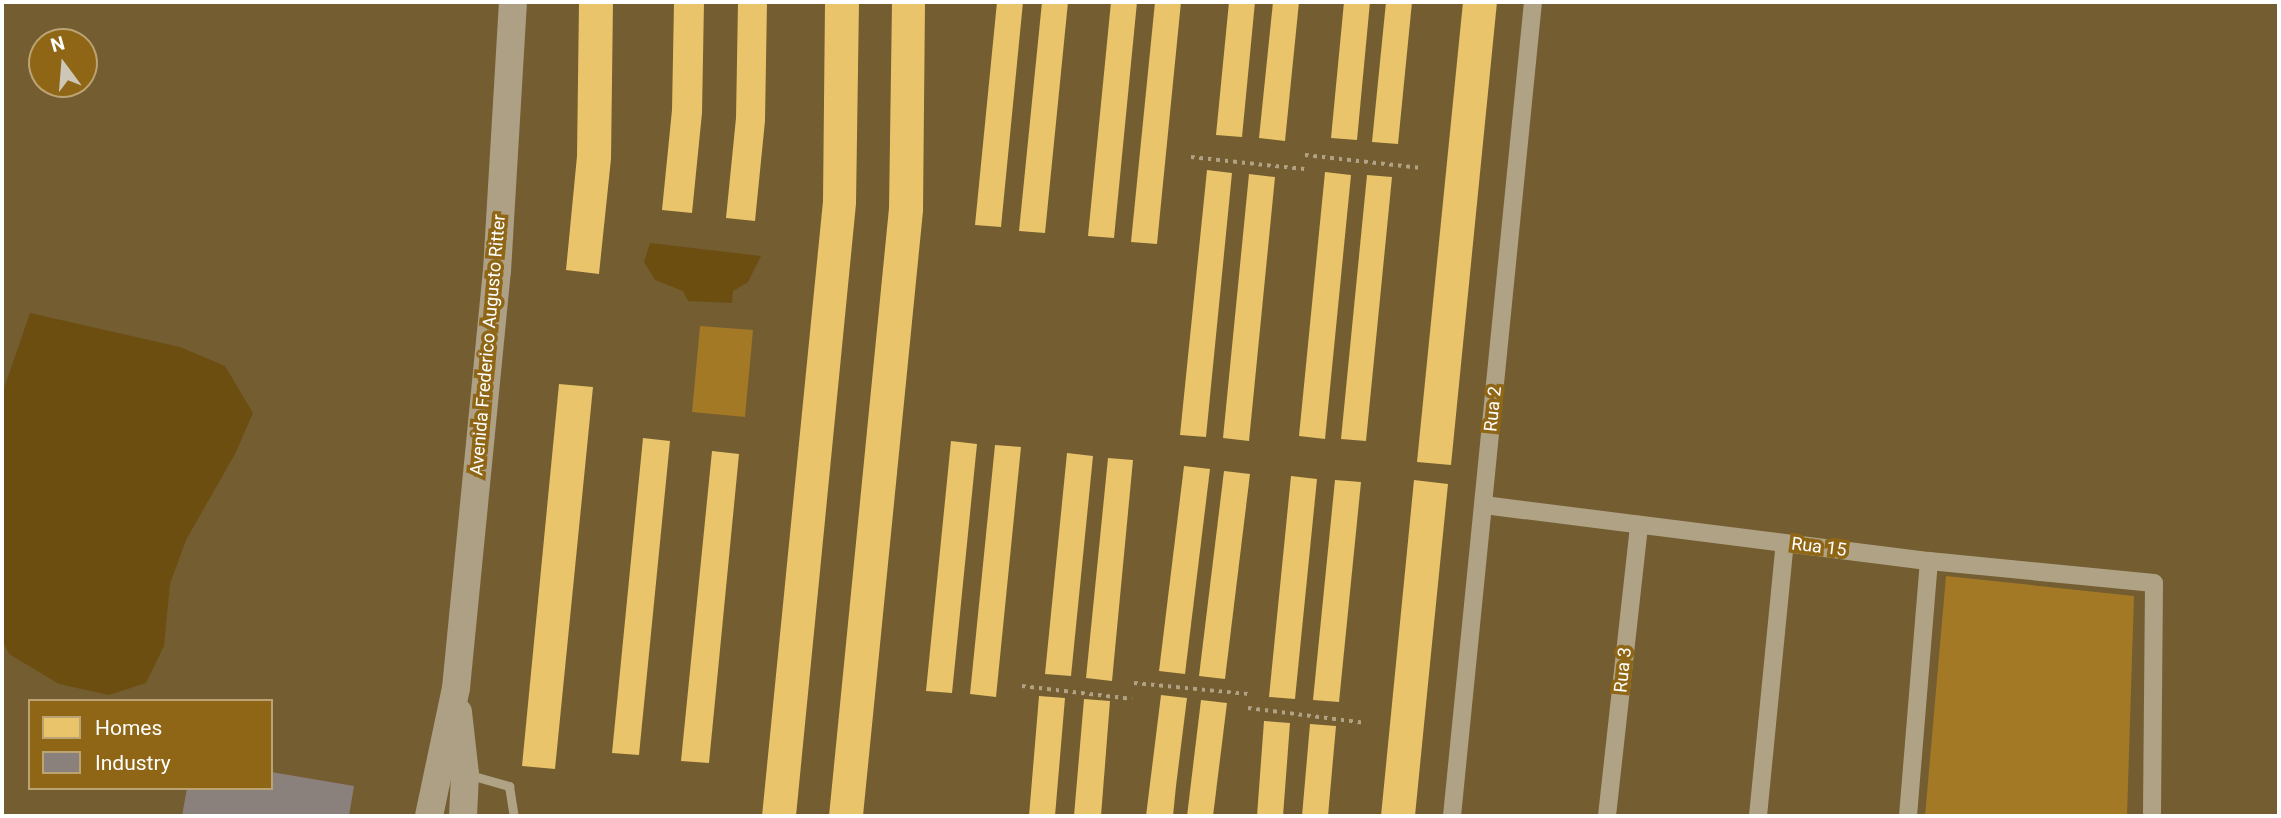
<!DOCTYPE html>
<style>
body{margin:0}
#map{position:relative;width:2281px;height:818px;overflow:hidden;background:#735d31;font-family:Roboto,sans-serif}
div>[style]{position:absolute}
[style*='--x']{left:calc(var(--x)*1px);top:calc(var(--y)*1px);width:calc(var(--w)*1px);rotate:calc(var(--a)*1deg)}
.green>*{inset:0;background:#a37926}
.water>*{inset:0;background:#6c4e10}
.homes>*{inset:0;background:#e9c46a}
.industry>*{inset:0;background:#8a817c}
.path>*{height:3.5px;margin-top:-1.75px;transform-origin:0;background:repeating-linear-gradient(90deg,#afa285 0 3.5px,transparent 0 8.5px)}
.service>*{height:9px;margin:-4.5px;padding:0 4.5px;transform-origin:4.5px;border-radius:4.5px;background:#afa285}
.minor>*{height:18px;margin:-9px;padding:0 9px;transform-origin:9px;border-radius:9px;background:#afa285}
.primary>*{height:28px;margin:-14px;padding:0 14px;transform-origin:14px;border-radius:14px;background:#aea084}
span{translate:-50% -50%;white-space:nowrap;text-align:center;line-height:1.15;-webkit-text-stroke:7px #8f6615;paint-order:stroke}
.street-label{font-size:18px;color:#fff}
.frame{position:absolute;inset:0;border:4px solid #fff;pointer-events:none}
.legend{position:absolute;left:28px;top:699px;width:245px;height:91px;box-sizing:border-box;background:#8f6615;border:2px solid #bca373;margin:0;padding:9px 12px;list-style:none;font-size:21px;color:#fff}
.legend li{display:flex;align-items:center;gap:14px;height:35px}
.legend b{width:35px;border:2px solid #bca373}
.north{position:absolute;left:28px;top:28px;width:70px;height:70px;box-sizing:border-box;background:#8f6615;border:2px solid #bca373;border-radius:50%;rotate:344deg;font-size:19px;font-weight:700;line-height:28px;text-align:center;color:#fff}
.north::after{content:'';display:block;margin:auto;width:24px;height:32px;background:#cec6b7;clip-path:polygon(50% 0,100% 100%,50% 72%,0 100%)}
</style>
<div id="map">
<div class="green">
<i style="clip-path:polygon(700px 326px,753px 330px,745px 417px,692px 412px)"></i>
<i style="clip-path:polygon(1946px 576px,2134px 596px,2127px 816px,1925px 816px)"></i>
</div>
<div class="water">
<i style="clip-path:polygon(650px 243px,761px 256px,748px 282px,733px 291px,732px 303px,688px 301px,683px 291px,655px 280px,644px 262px)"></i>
<i style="clip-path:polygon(30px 313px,180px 347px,225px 366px,253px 413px,235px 454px,186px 540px,170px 584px,164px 646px,146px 683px,109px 695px,59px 684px,9px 654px,2px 639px,2px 394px)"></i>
</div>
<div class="homes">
<i style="clip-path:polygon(579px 2px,613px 2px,611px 159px,599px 274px,566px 270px,577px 156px)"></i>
<i style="clip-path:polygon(674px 2px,704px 2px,702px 113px,692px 213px,662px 210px,672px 110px)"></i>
<i style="clip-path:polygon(738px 2px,767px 2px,765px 121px,755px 221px,726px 218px,736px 118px)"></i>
<i style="clip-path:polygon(825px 2px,859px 2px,856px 204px,796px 816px,762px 816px,823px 201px)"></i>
<i style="clip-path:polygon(892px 2px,925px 2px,923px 211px,863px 816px,829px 816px,889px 208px)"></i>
<i style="clip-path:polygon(997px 2px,1023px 2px,1001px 227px,975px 225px)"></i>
<i style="clip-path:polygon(1042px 2px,1068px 2px,1045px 233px,1019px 231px)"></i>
<i style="clip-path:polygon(1111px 2px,1137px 2px,1114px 238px,1088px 236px)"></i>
<i style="clip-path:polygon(1155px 2px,1181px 2px,1157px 244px,1131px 242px)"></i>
<i style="clip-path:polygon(1229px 2px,1255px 2px,1242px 137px,1216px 135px)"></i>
<i style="clip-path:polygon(1273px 2px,1299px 2px,1285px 141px,1259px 138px)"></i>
<i style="clip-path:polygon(1344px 2px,1370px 2px,1357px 140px,1331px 138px)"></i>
<i style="clip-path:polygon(1386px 2px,1412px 2px,1398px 144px,1372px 142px)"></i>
<i style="clip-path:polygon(1463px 2px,1497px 2px,1451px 465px,1417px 462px)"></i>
<i style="clip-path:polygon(1207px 170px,1232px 173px,1206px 437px,1180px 435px)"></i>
<i style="clip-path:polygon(1325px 172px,1351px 175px,1325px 439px,1299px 436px)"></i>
<i style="clip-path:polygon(1249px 174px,1275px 177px,1249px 441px,1223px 438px)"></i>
<i style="clip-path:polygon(1367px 175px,1392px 177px,1366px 441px,1341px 439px)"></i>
<i style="clip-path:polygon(559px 384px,593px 387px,555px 769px,522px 766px)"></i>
<i style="clip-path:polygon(643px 438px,670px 441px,639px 755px,612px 753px)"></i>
<i style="clip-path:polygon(951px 441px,977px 444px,952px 693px,926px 691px)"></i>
<i style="clip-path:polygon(995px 445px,1021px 447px,996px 697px,970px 694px)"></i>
<i style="clip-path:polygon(712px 451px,739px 454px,709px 763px,681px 761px)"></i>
<i style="clip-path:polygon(1067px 453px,1093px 456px,1071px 676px,1045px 674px)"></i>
<i style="clip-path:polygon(1108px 458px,1133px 460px,1112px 681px,1086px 678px)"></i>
<i style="clip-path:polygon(1184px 466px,1210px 469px,1185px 674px,1159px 671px)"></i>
<i style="clip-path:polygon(1224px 471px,1250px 474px,1225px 679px,1199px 676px)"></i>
<i style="clip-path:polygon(1291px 476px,1317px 479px,1295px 699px,1269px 697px)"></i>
<i style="clip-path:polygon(1335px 480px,1361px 482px,1339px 702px,1313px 700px)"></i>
<i style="clip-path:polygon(1414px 480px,1448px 484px,1429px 674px,1415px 816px,1381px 816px)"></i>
<i style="clip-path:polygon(1161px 695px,1187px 698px,1176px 786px,1173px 816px,1146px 816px)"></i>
<i style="clip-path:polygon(1039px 696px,1065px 698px,1055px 816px,1029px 816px)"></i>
<i style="clip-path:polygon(1084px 699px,1110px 701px,1101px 816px,1074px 816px)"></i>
<i style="clip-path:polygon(1201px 700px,1227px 703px,1213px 816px,1187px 816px)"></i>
<i style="clip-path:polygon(1264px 721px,1290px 723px,1283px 816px,1257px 816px)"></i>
<i style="clip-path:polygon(1310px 724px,1336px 726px,1328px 816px,1302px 816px)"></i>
</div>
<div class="industry">
<i style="clip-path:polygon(271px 772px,354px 786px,349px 816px,182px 816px,187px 788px,271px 788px)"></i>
</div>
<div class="path">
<i style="--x:1305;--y:155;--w:117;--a:6.4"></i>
<i style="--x:1191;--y:157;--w:114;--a:6.1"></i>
<i style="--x:1134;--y:683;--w:116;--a:5.5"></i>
<i style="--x:1022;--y:686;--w:111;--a:6.7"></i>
<i style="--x:1248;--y:708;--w:119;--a:7.2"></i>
</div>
<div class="service">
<i style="--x:470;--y:775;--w:41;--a:15.8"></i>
<i style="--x:509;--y:786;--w:30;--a:81"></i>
</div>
<div class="minor">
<i style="--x:1484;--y:505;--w:449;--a:7.2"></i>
<i style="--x:1929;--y:561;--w:226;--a:5.6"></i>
<i style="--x:2154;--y:583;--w:233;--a:90.5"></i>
<i style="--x:1452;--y:816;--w:818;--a:-84.32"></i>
<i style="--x:1607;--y:816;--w:293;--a:-83.7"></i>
<i style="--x:1758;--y:816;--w:274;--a:-84.4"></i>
<i style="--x:1908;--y:816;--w:256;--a:-85.3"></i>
</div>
<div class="primary">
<i style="--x:458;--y:712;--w:62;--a:83.6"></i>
<i style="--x:465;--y:774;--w:42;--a:92.7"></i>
<i style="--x:429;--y:816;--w:131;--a:-78.1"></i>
<i style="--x:456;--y:688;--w:419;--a:-84.4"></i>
<i style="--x:497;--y:271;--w:269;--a:-86.6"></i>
</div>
<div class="street-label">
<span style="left:488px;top:345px;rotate:-85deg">Avenida Frederico Augusto Ritter</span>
<span style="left:1493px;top:409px;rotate:-84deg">Rua 2</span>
<span style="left:1819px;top:547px;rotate:7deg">Rua 15</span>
<span style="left:1623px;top:670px;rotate:-84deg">Rua 3</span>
</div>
<div class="frame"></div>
<ul class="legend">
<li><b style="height:19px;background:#e9c46a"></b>Homes</li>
<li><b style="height:19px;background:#8a817c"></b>Industry</li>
</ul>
<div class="north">N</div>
</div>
